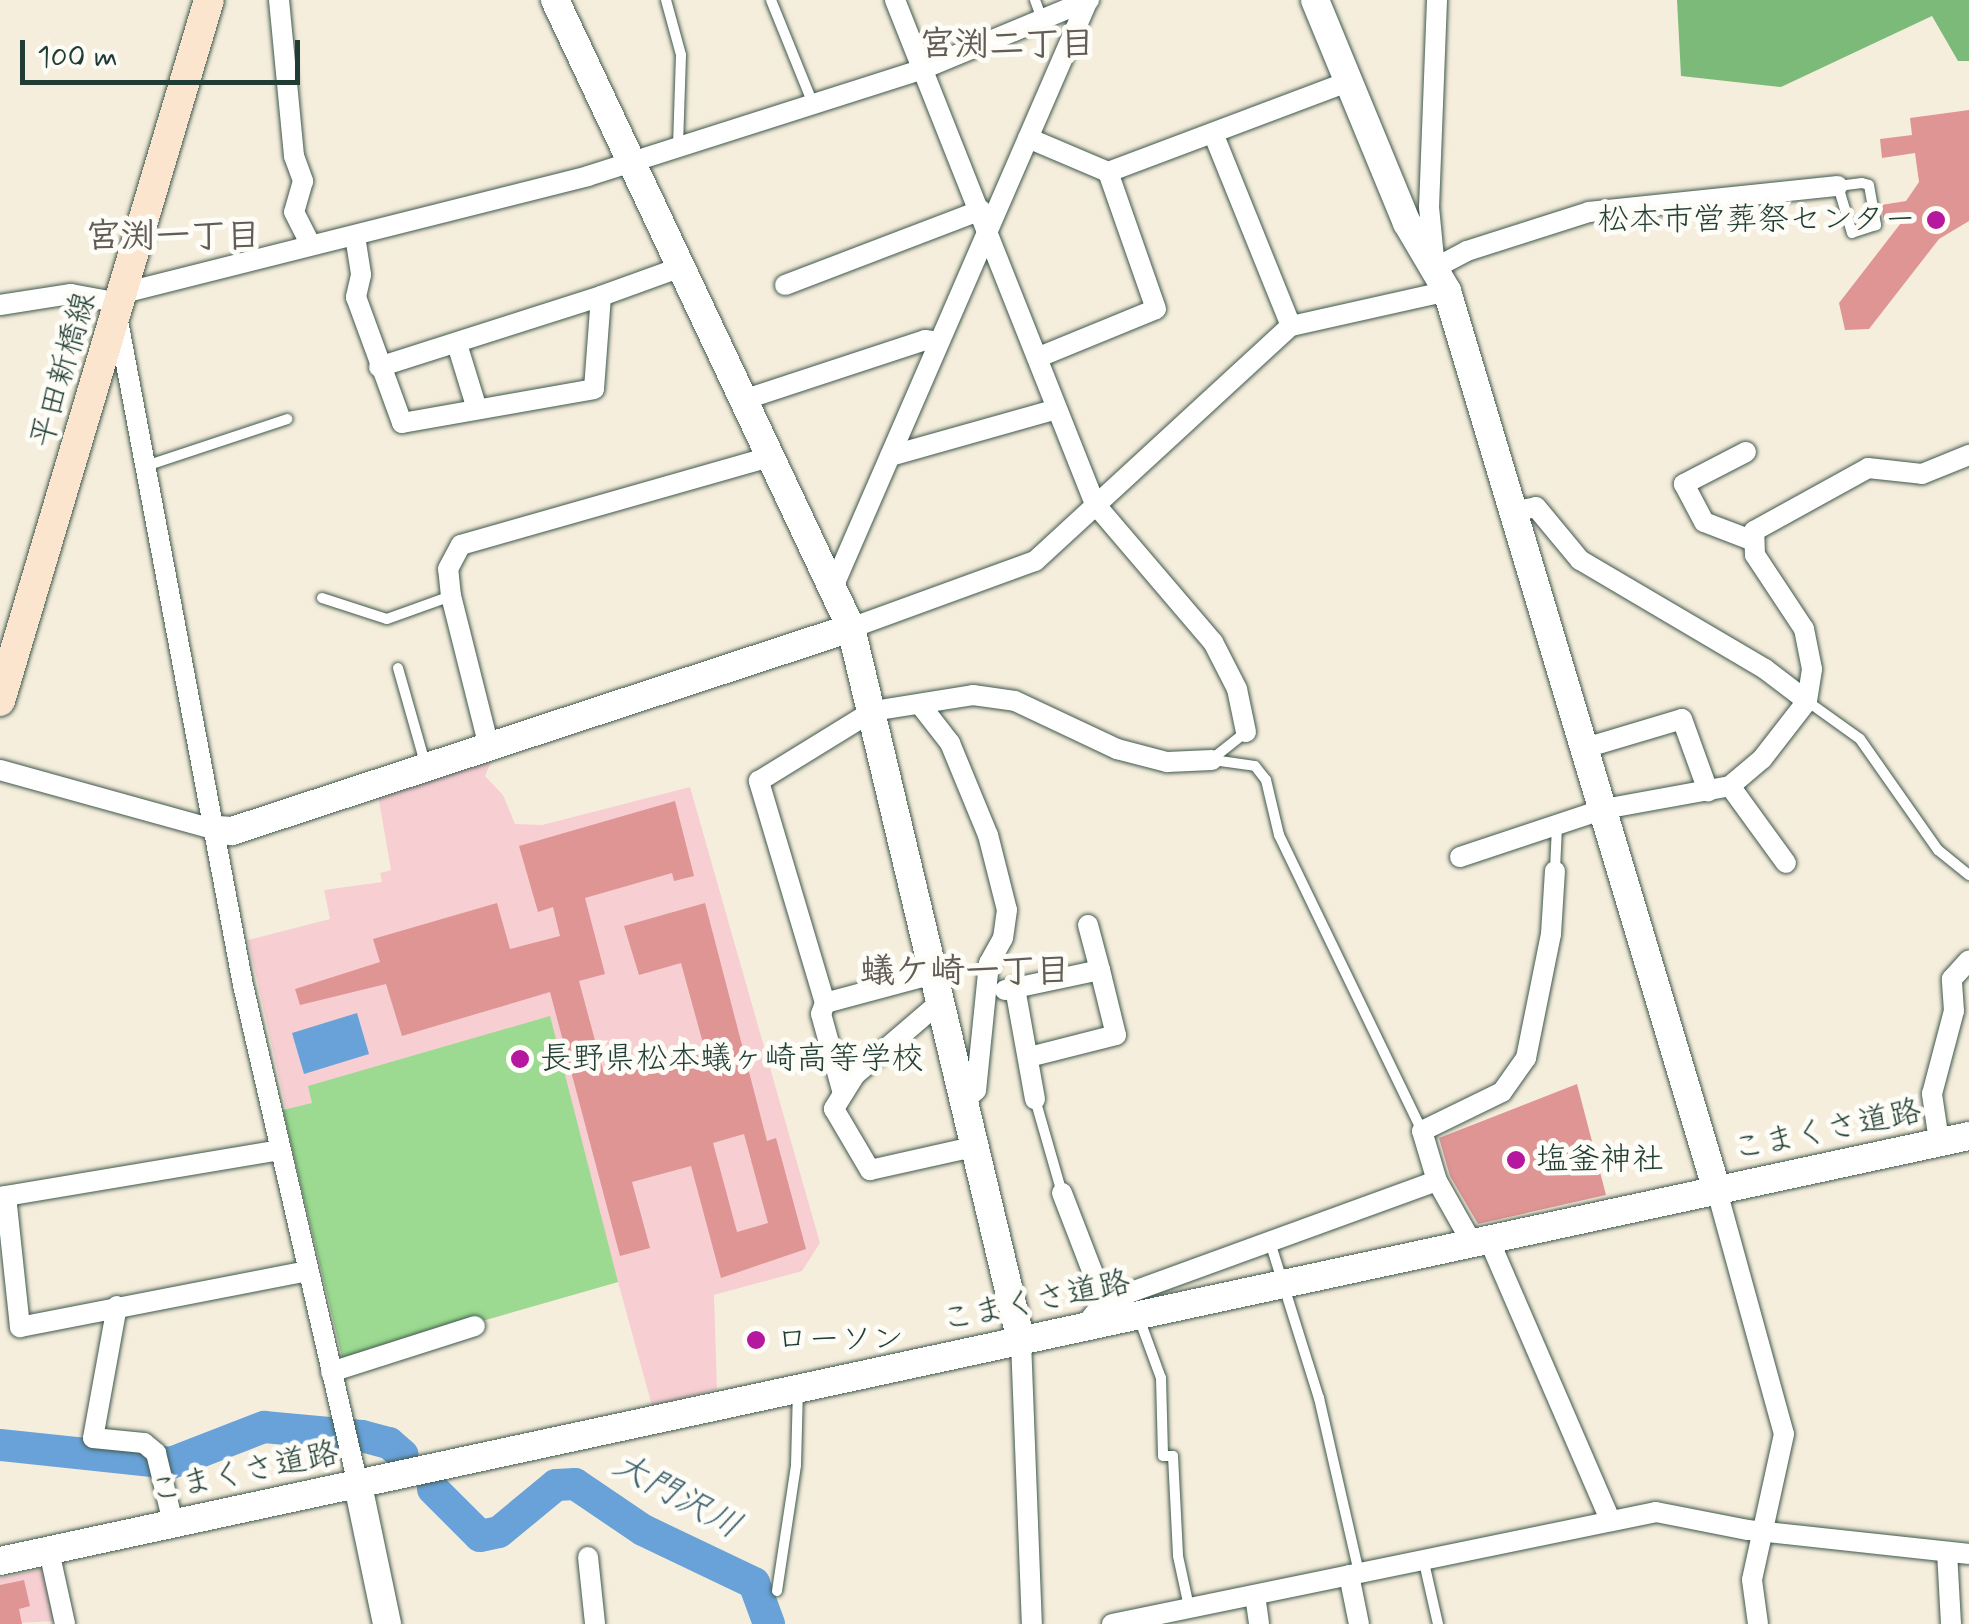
<!DOCTYPE html>
<meta charset="utf-8">
<style>
body{margin:0}
#map{position:relative;width:1969px;height:1624px;overflow:hidden;background:#f6eedc;font-family:Mynerve,"Klee One",sans-serif}
div>[style]{position:absolute}
[style*='--x']{left:calc(var(--x)*1px);top:calc(var(--y)*1px);width:calc(var(--w)*1px);rotate:calc(var(--a)*1deg)}
.built>*{inset:0;background:#f7cfd3}
.green>*{inset:0;background:#9bda90}
.forest>*{inset:0;background:#7cba7a}
.water>*{inset:0;background:#69a2d8}
.river>*{height:32px;margin:-16px;padding:0 16px;transform-origin:16px;border-radius:16px;background:#69a2d8}
.building>*{inset:0;background:#de9594}
.roads{filter:drop-shadow(0 0 2px #3f584d) drop-shadow(0 0 2px #3f584d)}
.service>*{height:10px;margin:-5px;padding:0 5px;transform-origin:5px;border-radius:5px;background:#fff}
.minor>*{height:20px;margin:-10px;padding:0 10px;transform-origin:10px;border-radius:10px;background:#fff}
.tertiary>*{height:28px;margin:-14px;padding:0 14px;transform-origin:14px;border-radius:14px;background:#fff}
.secondary>*{height:30px;margin:-15px;padding:0 15px;transform-origin:15px;border-radius:15px;background:#fbe5cf}
.dots>*{width:28px;height:28px;translate:-50% -50%;box-sizing:border-box;border:5px solid #fdfcf7;border-radius:50%}
span{translate:-50% -50%;white-space:nowrap;text-align:center;line-height:1.15;-webkit-text-stroke:10px #fdfcf7;paint-order:stroke}
.poi-label{font-size:32px;color:#1f3d34}
.right{translate:-100% -50%;text-align:right}
.left{translate:0 -50%;text-align:left}
.street-label{font-size:32px;color:#1f3d34}
.neighbourhood-label{font-size:35px;color:#625c56;font-weight:700}
.water-label{font-size:35px;color:#39606d;font-style:italic}
.scale{position:absolute;left:20px;top:40px;width:280px;height:45px;box-sizing:border-box;border:5px solid #1f3d34;border-top:0;padding-left:12px;font-size:30px;line-height:35px;white-space:nowrap;color:#1f3d34;-webkit-text-stroke:8px #fdfcf7;paint-order:stroke}
</style>
<div id="map">
<div class="built">
<i style="clip-path:polygon(494px 755px,485px 776px,503px 795px,515px 824px,542px 825px,690px 787px,820px 1243px,802px 1271px,714px 1295px,717px 1389px,652px 1406px,618px 1282px,343px 1361px,248px 940px,330px 919px,324px 890px,382px 882px,380px 873px,391px 870px,378px 795px)"></i>
<i style="clip-path:polygon(46px 1568px,57px 1621px,0 1624px,0 1578px)"></i>
</div>
<div class="green">
<i style="clip-path:polygon(550px 1016px,618px 1282px,343px 1361px,283px 1110px,312px 1103px,308px 1086px)"></i>
</div>
<div class="forest">
<i style="clip-path:polygon(1677px 0,1969px 0,1969px 61px,1958px 61px,1932px 16px,1781px 87px,1681px 76px)"></i>
</div>
<div class="water">
<i style="clip-path:polygon(357px 1013px,369px 1054px,304px 1074px,292px 1033px)"></i>
</div>
<div class="river">
<i style="--x:0;--y:1445;--w:172;--a:6"></i>
<i style="--x:171;--y:1463;--w:100;--a:-21.2"></i>
<i style="--x:264;--y:1427;--w:98;--a:5.2"></i>
<i style="--x:362;--y:1436;--w:28;--a:15"></i>
<i style="--x:389;--y:1443;--w:18;--a:41"></i>
<i style="--x:433;--y:1489;--w:66;--a:45"></i>
<i style="--x:480;--y:1536;--w:19;--a:-12"></i>
<i style="--x:499;--y:1532;--w:74;--a:-39.5"></i>
<i style="--x:556;--y:1485;--w:19;--a:-3"></i>
<i style="--x:575;--y:1484;--w:82;--a:34.1"></i>
<i style="--x:643;--y:1530;--w:123;--a:25.5"></i>
<i style="--x:754;--y:1583;--w:44;--a:69.9"></i>
</div>
<div class="building">
<i style="clip-path:polygon(1969px 110px,1969px 221px,1939px 239px,1869px 329px,1845px 330px,1839px 303px,1904px 219px,1884px 222px,1881px 205px,1906px 201px,1919px 182px,1915px 153px,1882px 158px,1880px 139px,1912px 135px,1910px 118px)"></i>
<i style="clip-path:polygon(evenodd,675px 801px,694px 876px,674px 881px,672px 873px,585px 898px,605px 974px,579px 981px,604px 1074px,704px 1047px,681px 963px,639px 975px,624px 926px,705px 903px,767px 1141px,776px 1138px,806px 1249px,721px 1278px,691px 1166px,632px 1182px,650px 1248px,620px 1256px,550px 992px,402px 1036px,386px 984px,300px 1005px,295px 989px,380px 962px,373px 939px,497px 903px,510px 949px,560px 936px,553px 907px,538px 912px,519px 846px,675px 801px,744px 1134px,768px 1223px,737px 1232px,713px 1143px,744px 1134px)"></i>
<i style="clip-path:polygon(1577px 1084px,1606px 1195px,1478px 1224px,1450px 1176px,1439px 1138px)"></i>
<i style="clip-path:polygon(24px 1580px,30px 1606px,19px 1609px,22px 1624px,0 1624px,0 1585px)"></i>
</div>
<div class="roads">
<div class="service">
<i style="--x:666;--y:0;--w:57;--a:74.7"></i>
<i style="--x:681;--y:55;--w:91;--a:91.9"></i>
<i style="--x:771;--y:0;--w:112;--a:68"></i>
<i style="--x:1035;--y:0;--w:20;--a:70"></i>
<i style="--x:1862;--y:183;--w:7;--a:16"></i>
<i style="--x:1869;--y:185;--w:41;--a:80.1"></i>
<i style="--x:1876;--y:225;--w:25;--a:162"></i>
<i style="--x:1852;--y:233;--w:49;--a:-106.6"></i>
<i style="--x:1838;--y:186;--w:24;--a:-7"></i>
<i style="--x:146;--y:466;--w:149;--a:-18.4"></i>
<i style="--x:322;--y:598;--w:68;--a:17.9"></i>
<i style="--x:387;--y:619;--w:68;--a:-19.8"></i>
<i style="--x:398;--y:668;--w:102;--a:74.1"></i>
<i style="--x:1807;--y:701;--w:65;--a:35.6"></i>
<i style="--x:1860;--y:739;--w:136;--a:54.9"></i>
<i style="--x:1938;--y:850;--w:40;--a:39"></i>
<i style="--x:1212;--y:759;--w:43;--a:-38.5"></i>
<i style="--x:1213;--y:760;--w:42;--a:8.1"></i>
<i style="--x:1255;--y:766;--w:18;--a:52"></i>
<i style="--x:1266;--y:780;--w:57;--a:76.7"></i>
<i style="--x:1279;--y:835;--w:329;--a:64.2"></i>
<i style="--x:1555;--y:870;--w:44;--a:-87.4"></i>
<i style="--x:1035;--y:1099;--w:98;--a:74"></i>
<i style="--x:1270;--y:1242;--w:164;--a:72.6"></i>
<i style="--x:1319;--y:1398;--w:180;--a:77.1"></i>
<i style="--x:1139;--y:1318;--w:64;--a:69.9"></i>
<i style="--x:1161;--y:1378;--w:78;--a:88.5"></i>
<i style="--x:1163;--y:1456;--w:10;--a:0"></i>
<i style="--x:1173;--y:1456;--w:100;--a:87.1"></i>
<i style="--x:1178;--y:1556;--w:52;--a:77.8"></i>
<i style="--x:1423;--y:1558;--w:68;--a:77.2"></i>
<i style="--x:777;--y:1591;--w:127;--a:-81.4"></i>
<i style="--x:796;--y:1465;--w:75;--a:-88.5"></i>
</div>
<div class="minor">
<i style="--x:279;--y:0;--w:157;--a:84.5"></i>
<i style="--x:294;--y:156;--w:27;--a:70"></i>
<i style="--x:303;--y:181;--w:32;--a:106"></i>
<i style="--x:294;--y:212;--w:37;--a:63"></i>
<i style="--x:895;--y:0;--w:542;--a:68.36"></i>
<i style="--x:1095;--y:504;--w:182;--a:49.5"></i>
<i style="--x:1213;--y:642;--w:53;--a:62.9"></i>
<i style="--x:1237;--y:689;--w:44;--a:78.2"></i>
<i style="--x:1437;--y:0;--w:207;--a:92.2"></i>
<i style="--x:1429;--y:207;--w:61;--a:84.4"></i>
<i style="--x:1435;--y:268;--w:36;--a:-28"></i>
<i style="--x:1467;--y:251;--w:128;--a:-17.7"></i>
<i style="--x:1589;--y:212;--w:250;--a:-6"></i>
<i style="--x:1213;--y:133;--w:208;--a:68"></i>
<i style="--x:1028;--y:138;--w:87;--a:23"></i>
<i style="--x:1108;--y:172;--w:256;--a:-20.6"></i>
<i style="--x:355;--y:236;--w:39;--a:81"></i>
<i style="--x:361;--y:275;--w:23;--a:103"></i>
<i style="--x:356;--y:297;--w:134;--a:69.9"></i>
<i style="--x:402;--y:423;--w:195;--a:-10"></i>
<i style="--x:594;--y:389;--w:93;--a:-85.7"></i>
<i style="--x:601;--y:296;--w:85;--a:-19.9"></i>
<i style="--x:785;--y:285;--w:210;--a:-20.9"></i>
<i style="--x:123;--y:293;--w:479;--a:-14.1"></i>
<i style="--x:588;--y:176;--w:352;--a:-17.7"></i>
<i style="--x:923;--y:69;--w:180;--a:-22.6"></i>
<i style="--x:0;--y:305;--w:72;--a:-8.8"></i>
<i style="--x:71;--y:294;--w:50;--a:10.4"></i>
<i style="--x:118;--y:321;--w:676;--a:79.34"></i>
<i style="--x:243;--y:985;--w:513;--a:77.05"></i>
<i style="--x:457;--y:344;--w:68;--a:72.9"></i>
<i style="--x:1039;--y:357;--w:126;--a:-22.3"></i>
<i style="--x:1156;--y:309;--w:145;--a:-109.3"></i>
<i style="--x:379;--y:367;--w:233;--a:-17.7"></i>
<i style="--x:746;--y:399;--w:188;--a:-18.2"></i>
<i style="--x:925;--y:340;--w:14;--a:8"></i>
<i style="--x:1746;--y:452;--w:70;--a:152.7"></i>
<i style="--x:1684;--y:484;--w:43;--a:62.2"></i>
<i style="--x:1704;--y:522;--w:50;--a:21"></i>
<i style="--x:890;--y:456;--w:173;--a:-15.7"></i>
<i style="--x:1511;--y:512;--w:25;--a:-11"></i>
<i style="--x:1536;--y:507;--w:69;--a:50.3"></i>
<i style="--x:1580;--y:560;--w:215;--a:30.5"></i>
<i style="--x:1765;--y:669;--w:53;--a:37.3"></i>
<i style="--x:834;--y:585;--w:638;--a:-66.53"></i>
<i style="--x:851;--y:628;--w:196;--a:-20"></i>
<i style="--x:1035;--y:561;--w:348;--a:-42.6"></i>
<i style="--x:1291;--y:326;--w:160;--a:-12.6"></i>
<i style="--x:922;--y:707;--w:46;--a:52.1"></i>
<i style="--x:950;--y:743;--w:100;--a:67.6"></i>
<i style="--x:988;--y:835;--w:77;--a:75.8"></i>
<i style="--x:1007;--y:910;--w:28;--a:98"></i>
<i style="--x:1003;--y:938;--w:29;--a:119"></i>
<i style="--x:989;--y:963;--w:128;--a:95.8"></i>
<i style="--x:976;--y:1090;--w:17;--a:135"></i>
<i style="--x:489;--y:747;--w:156;--a:-104.1"></i>
<i style="--x:451;--y:596;--w:27;--a:-96"></i>
<i style="--x:448;--y:569;--w:27;--a:-62"></i>
<i style="--x:461;--y:545;--w:325;--a:-15.9"></i>
<i style="--x:1585;--y:748;--w:101;--a:-16.6"></i>
<i style="--x:1682;--y:719;--w:77;--a:70.1"></i>
<i style="--x:0;--y:770;--w:225;--a:15.5"></i>
<i style="--x:1730;--y:786;--w:95;--a:54"></i>
<i style="--x:1460;--y:857;--w:152;--a:-18.4"></i>
<i style="--x:1604;--y:809;--w:128;--a:-10.3"></i>
<i style="--x:1730;--y:786;--w:42;--a:-40.2"></i>
<i style="--x:1762;--y:759;--w:73;--a:-52.2"></i>
<i style="--x:1807;--y:701;--w:32;--a:-81"></i>
<i style="--x:1812;--y:669;--w:41;--a:-101.3"></i>
<i style="--x:1804;--y:629;--w:89;--a:-123.5"></i>
<i style="--x:1755;--y:555;--w:24;--a:-92"></i>
<i style="--x:1754;--y:531;--w:130;--a:-28.9"></i>
<i style="--x:1868;--y:468;--w:54;--a:6.3"></i>
<i style="--x:1922;--y:474;--w:51;--a:-22"></i>
<i style="--x:1088;--y:925;--w:47;--a:75.1"></i>
<i style="--x:1015;--y:988;--w:87;--a:-12"></i>
<i style="--x:1100;--y:970;--w:67;--a:76.2"></i>
<i style="--x:1116;--y:1035;--w:90;--a:165.8"></i>
<i style="--x:1005;--y:990;--w:10;--a:-11"></i>
<i style="--x:1015;--y:988;--w:113;--a:79.8"></i>
<i style="--x:825;--y:1003;--w:112;--a:-15"></i>
<i style="--x:939;--y:1003;--w:111;--a:139.4"></i>
<i style="--x:855;--y:1075;--w:40;--a:122"></i>
<i style="--x:834;--y:1109;--w:71;--a:59.5"></i>
<i style="--x:870;--y:1170;--w:106;--a:-12.6"></i>
<i style="--x:842;--y:1090;--w:79;--a:-105.4"></i>
<i style="--x:821;--y:1014;--w:12;--a:-70"></i>
<i style="--x:825;--y:1003;--w:232;--a:-106.6"></i>
<i style="--x:759;--y:781;--w:134;--a:-31.6"></i>
<i style="--x:873;--y:711;--w:101;--a:-9.1"></i>
<i style="--x:973;--y:695;--w:42;--a:8.1"></i>
<i style="--x:1015;--y:701;--w:113;--a:25.2"></i>
<i style="--x:1117;--y:749;--w:52;--a:14.6"></i>
<i style="--x:1167;--y:762;--w:45;--a:-2.5"></i>
<i style="--x:1939;--y:1141;--w:48;--a:-98.5"></i>
<i style="--x:1932;--y:1094;--w:86;--a:-75.2"></i>
<i style="--x:1954;--y:1011;--w:32;--a:-94"></i>
<i style="--x:1952;--y:979;--w:25;--a:-48"></i>
<i style="--x:1717;--y:1191;--w:252;--a:74.6"></i>
<i style="--x:1784;--y:1434;--w:149;--a:102.4"></i>
<i style="--x:1752;--y:1580;--w:44;--a:82.2"></i>
<i style="--x:1062;--y:1193;--w:117;--a:68.9"></i>
<i style="--x:6;--y:1196;--w:132;--a:83.9"></i>
<i style="--x:20;--y:1327;--w:293;--a:-11"></i>
<i style="--x:0;--y:1197;--w:284;--a:-9.5"></i>
<i style="--x:1489;--y:1240;--w:302;--a:66.6"></i>
<i style="--x:1472;--y:1243;--w:71;--a:-119.4"></i>
<i style="--x:1437;--y:1181;--w:52;--a:-106.7"></i>
<i style="--x:1422;--y:1131;--w:89;--a:-26"></i>
<i style="--x:1502;--y:1092;--w:42;--a:-54.8"></i>
<i style="--x:1526;--y:1058;--w:126;--a:-78.6"></i>
<i style="--x:1551;--y:934;--w:63;--a:-86.4"></i>
<i style="--x:117;--y:1306;--w:134;--a:100.3"></i>
<i style="--x:93;--y:1438;--w:51;--a:5.6"></i>
<i style="--x:144;--y:1443;--w:16;--a:40"></i>
<i style="--x:156;--y:1453;--w:72;--a:76.3"></i>
<i style="--x:1083;--y:1328;--w:33;--a:-51"></i>
<i style="--x:1104;--y:1302;--w:354;--a:-20"></i>
<i style="--x:1021;--y:1341;--w:283;--a:87.8"></i>
<i style="--x:331;--y:1372;--w:151;--a:-17.7"></i>
<i style="--x:49;--y:1551;--w:75;--a:77.6"></i>
<i style="--x:1947;--y:1552;--w:72;--a:86.8"></i>
<i style="--x:588;--y:1557;--w:67;--a:84"></i>
<i style="--x:1349;--y:1575;--w:50;--a:78.5"></i>
<i style="--x:1255;--y:1595;--w:29;--a:82"></i>
<i style="--x:1112;--y:1624;--w:555;--a:-11.63"></i>
<i style="--x:1656;--y:1512;--w:94;--a:11.1"></i>
<i style="--x:1748;--y:1530;--w:222;--a:6.2"></i>
</div>
<div class="tertiary">
<i style="--x:555;--y:0;--w:694;--a:64.76"></i>
<i style="--x:851;--y:628;--w:733;--a:76.59"></i>
<i style="--x:1315;--y:0;--w:241;--a:67.6"></i>
<i style="--x:1407;--y:223;--w:79;--a:59.5"></i>
<i style="--x:1447;--y:291;--w:940;--a:73.3"></i>
<i style="--x:217;--y:830;--w:15;--a:4"></i>
<i style="--x:232;--y:831;--w:651;--a:-18.16"></i>
<i style="--x:358;--y:1485;--w:142;--a:78.2"></i>
<i style="--x:0;--y:1561;--w:2014;--a:-12.18"></i>
</div>
<div class="secondary">
<i style="--x:0;--y:701;--w:731;--a:-73.4"></i>
</div>
</div>
<div class="dots">
<i style="left:1936px;top:220px;background:#b5179e"></i>
<i style="left:520px;top:1059px;background:#b5179e"></i>
<i style="left:1516px;top:1160px;background:#b5179e"></i>
<i style="left:756px;top:1340px;background:#b5179e"></i>
</div>
<div class="poi-label">
<span class="right" style="left:1916px;top:220px">松本市営葬祭センター</span>
<span class="left" style="left:540px;top:1059px">長野県松本蟻ヶ崎高等学校</span>
<span class="left" style="left:1536px;top:1160px">塩釜神社</span>
<span class="left" style="left:776px;top:1340px">ローソン</span>
</div>
<div class="street-label">
<span style="left:64px;top:370px;rotate:-74deg">平田新橋線</span>
<span style="left:1827px;top:1131px;rotate:-12deg">こまくさ道路</span>
<span style="left:1036px;top:1302px;rotate:-12deg">こまくさ道路</span>
<span style="left:244px;top:1473px;rotate:-12deg">こまくさ道路</span>
</div>
<div class="neighbourhood-label">
<span style="left:1007px;top:45px">宮渕二丁目</span>
<span style="left:173px;top:237px">宮渕一丁目</span>
<span style="left:965px;top:972px">蟻ケ崎一丁目</span>
</div>
<div class="water-label">
<span style="left:677px;top:1496px;rotate:29deg">大門沢川</span>
</div>
<div class="scale">100 m</div>
</div>
